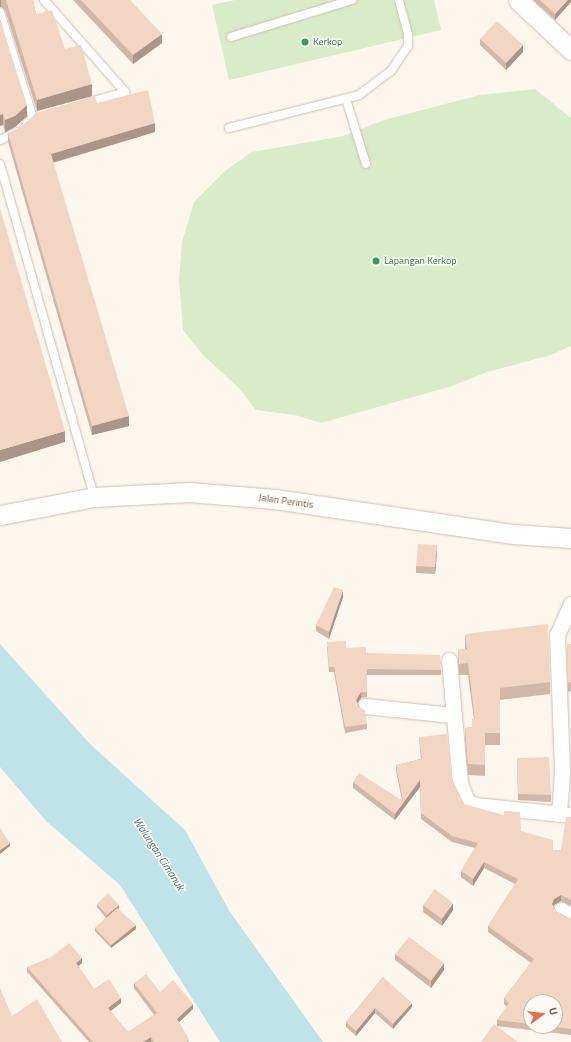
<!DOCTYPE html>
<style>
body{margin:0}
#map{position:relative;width:571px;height:1042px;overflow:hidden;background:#fdf6ec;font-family:"Titillium Web",sans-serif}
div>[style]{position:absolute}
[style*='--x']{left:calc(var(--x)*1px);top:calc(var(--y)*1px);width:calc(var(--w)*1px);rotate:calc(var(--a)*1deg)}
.green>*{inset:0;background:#d8ecc9}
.water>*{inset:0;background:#bfe3e8}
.roads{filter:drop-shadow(0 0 1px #d1beb0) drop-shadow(0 0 1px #d1beb0)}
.service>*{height:8px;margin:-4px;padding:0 4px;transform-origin:4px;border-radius:4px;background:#fff}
.minor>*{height:15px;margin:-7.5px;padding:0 7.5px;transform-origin:7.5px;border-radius:7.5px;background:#fff}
.tertiary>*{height:19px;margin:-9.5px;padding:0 9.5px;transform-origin:9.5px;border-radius:9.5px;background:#fff}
.wall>*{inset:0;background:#d1b7a8}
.shaded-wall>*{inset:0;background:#aa9588}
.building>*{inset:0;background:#f3d5c3}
.dots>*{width:11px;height:11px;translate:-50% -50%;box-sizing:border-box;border:2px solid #fffaf3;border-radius:50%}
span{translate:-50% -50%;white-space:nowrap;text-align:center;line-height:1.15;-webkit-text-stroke:3px #fffaf3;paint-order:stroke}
.leisure-label{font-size:10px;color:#27864d}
.left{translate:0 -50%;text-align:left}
.street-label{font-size:10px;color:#7a5c4d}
.water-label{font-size:11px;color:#437c86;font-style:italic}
.north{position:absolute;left:523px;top:994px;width:40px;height:40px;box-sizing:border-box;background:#fffaf3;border:1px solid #cabbb1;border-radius:50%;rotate:75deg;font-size:11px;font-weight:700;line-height:16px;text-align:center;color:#7a5c4d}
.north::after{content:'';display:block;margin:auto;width:14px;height:18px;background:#e76f51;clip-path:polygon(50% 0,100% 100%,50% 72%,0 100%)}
</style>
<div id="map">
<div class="green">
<i style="clip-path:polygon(235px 0,434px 0,441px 30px,229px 80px,212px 5px)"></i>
<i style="clip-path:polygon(535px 89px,571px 118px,571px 346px,551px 355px,487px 372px,452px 386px,321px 423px,295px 415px,256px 410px,239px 388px,203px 355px,183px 330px,179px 279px,182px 242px,194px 202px,225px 171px,252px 152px,343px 136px,384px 120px,480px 95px)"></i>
</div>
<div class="water">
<i style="clip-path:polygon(0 644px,90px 744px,185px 830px,230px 912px,323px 1042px,220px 1042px,120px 885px,46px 821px,0 767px)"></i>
</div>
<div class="roads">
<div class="service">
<i style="--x:44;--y:0;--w:123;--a:48.6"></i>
<i style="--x:125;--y:92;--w:40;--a:164"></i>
<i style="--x:0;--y:12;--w:111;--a:72.7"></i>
<i style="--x:33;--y:118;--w:8;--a:140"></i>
<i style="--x:231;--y:37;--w:127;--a:-17"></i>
<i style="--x:346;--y:99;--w:68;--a:72.9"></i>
<i style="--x:229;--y:128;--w:134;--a:-14.2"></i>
<i style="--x:359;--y:95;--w:40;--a:-37"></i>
<i style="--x:391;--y:71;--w:30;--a:-56"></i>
<i style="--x:408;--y:46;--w:12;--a:-90"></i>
<i style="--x:408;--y:34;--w:35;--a:-105"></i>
<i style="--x:0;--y:140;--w:19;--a:-25"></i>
<i style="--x:0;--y:164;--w:346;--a:74.2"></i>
</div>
<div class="minor">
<i style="--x:449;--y:660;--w:123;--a:84.9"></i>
<i style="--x:460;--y:783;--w:19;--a:69"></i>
<i style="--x:467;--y:801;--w:9;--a:27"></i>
<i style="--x:475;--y:805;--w:97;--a:5.9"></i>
<i style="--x:365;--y:706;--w:87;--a:5.9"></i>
<i style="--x:559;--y:814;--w:43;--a:-86"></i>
<i style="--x:562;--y:771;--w:136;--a:-92.1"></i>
<i style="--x:557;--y:635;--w:34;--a:-66"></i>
<i style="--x:561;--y:910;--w:12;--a:31"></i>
</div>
<div class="tertiary">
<i style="--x:518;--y:0;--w:73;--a:43.3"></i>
<i style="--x:0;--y:515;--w:96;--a:-10.8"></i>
<i style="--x:94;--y:497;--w:95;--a:-3"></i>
<i style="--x:189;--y:492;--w:86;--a:4.7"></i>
<i style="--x:275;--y:499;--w:241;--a:8.4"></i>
<i style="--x:513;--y:534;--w:58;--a:3.9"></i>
</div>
</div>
<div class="wall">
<i style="clip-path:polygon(0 0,33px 0,36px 14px,65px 49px,92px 96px,37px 111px,5px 10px,1px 7px)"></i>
<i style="clip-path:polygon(73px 0,130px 0,162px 43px,133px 64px)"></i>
<i style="clip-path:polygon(533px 0,571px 0,571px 2px,555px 20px)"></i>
<i style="clip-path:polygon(0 19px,27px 116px,15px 127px,5px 132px,3px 125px,0 126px)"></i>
<i style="clip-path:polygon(480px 39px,523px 52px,506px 70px,480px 45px)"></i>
<i style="clip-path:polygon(97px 103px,155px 132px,53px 163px,129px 426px,92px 435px,8px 142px,8px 133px)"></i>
<i style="clip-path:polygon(437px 552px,435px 574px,416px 573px,416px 566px)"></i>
<i style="clip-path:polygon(343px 597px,329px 639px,316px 631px,316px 625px)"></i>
<i style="clip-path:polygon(465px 634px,550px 682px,550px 694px,500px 700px,500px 745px,485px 745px,485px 776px,468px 775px,465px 739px,465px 728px,472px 727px,474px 719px,468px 675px,459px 675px,458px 660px,458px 649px,465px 649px)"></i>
<i style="clip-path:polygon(567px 644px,571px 644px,571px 691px,568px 692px)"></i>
<i style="clip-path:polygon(327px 647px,346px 648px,366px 653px,441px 670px,441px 675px,367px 675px,367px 697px,361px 698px,358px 703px,367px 724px,367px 729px,345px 733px,334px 672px,329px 672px)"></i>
<i style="clip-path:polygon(evenodd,419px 737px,452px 780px,464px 804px,521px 831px,553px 850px,561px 850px,571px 817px,571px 906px,561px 901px,554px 905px,553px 906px,556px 911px,571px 919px,571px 1035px,497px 1026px,497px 1020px,507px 1007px,504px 1004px,504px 998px,531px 963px,488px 932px,488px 926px,515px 884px,484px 868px,473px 886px,461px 877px,461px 871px,475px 848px,452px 842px,421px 819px,420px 787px,395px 820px,353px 788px,353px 782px,402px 800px,396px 771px,396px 765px,421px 759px,419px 737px,531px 1002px,555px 1026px,531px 1026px,531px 1002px)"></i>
<i style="clip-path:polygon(517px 758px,551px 795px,551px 802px,518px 800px)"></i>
<i style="clip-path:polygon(97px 904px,119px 908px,118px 909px,136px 929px,111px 948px,95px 931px,95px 928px,106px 918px,97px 907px)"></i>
<i style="clip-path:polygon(423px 905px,453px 910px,442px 926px,423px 912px)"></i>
<i style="clip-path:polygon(395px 954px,444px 970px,431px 988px,395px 960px)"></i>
<i style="clip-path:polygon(82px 963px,78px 966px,94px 989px,121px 1003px,110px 1011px,128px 1032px,154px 1015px,134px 988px,134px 983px,160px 992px,193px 1009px,179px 1022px,189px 1042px,89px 1042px,27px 972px,27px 967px)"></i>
<i style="clip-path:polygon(383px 977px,412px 1007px,393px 1029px,375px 1013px,356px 1036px,346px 1027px,346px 1022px)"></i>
</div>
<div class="shaded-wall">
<i style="clip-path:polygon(0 0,1px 0,1px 7px,0 7px)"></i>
<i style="clip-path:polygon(568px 0,571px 0,571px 2px,555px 20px,555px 14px)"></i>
<i style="clip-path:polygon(162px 34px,162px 43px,133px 64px,133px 55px)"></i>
<i style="clip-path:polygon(523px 45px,523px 52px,506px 70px,506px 63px)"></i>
<i style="clip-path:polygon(92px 84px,92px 96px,37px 111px,37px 100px)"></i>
<i style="clip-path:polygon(27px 105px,27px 116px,15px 127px,5px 132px,5px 120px)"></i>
<i style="clip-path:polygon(3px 114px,3px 125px,0 126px,0 115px)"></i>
<i style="clip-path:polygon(155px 123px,155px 132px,51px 163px,51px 154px)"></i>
<i style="clip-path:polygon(129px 416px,129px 426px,92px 435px,92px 426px)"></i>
<i style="clip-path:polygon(65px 431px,65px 442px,0 462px,0 450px)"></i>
<i style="clip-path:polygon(437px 545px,437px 552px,435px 574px,435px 567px)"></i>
<i style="clip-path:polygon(343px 590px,343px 597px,329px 639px,329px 632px)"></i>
<i style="clip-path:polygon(361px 692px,361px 698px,356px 705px,356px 700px)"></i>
<i style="clip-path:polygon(420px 780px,420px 787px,395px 820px,395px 814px)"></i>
<i style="clip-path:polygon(10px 843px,10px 846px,0 854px,0 850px)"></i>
<i style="clip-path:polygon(484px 862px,484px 868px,473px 886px,473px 879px)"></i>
<i style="clip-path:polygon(561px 895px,561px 901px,554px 905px,552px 910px,552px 904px,554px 899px)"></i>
<i style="clip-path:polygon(453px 903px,453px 910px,442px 926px,442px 919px)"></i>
<i style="clip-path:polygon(119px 905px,119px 908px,107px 919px,107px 915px)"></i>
<i style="clip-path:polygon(136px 925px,136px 929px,111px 948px,111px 945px)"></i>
<i style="clip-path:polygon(82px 958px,82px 963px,76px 968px,76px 963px)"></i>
<i style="clip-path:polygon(444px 963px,444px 970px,431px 988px,431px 981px)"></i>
<i style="clip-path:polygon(121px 998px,121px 1003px,108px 1013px,108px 1008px)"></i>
<i style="clip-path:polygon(412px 1003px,412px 1007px,393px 1029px,393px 1024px)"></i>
<i style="clip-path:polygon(193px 1004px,193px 1009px,177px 1024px,177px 1019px)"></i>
<i style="clip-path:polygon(375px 1008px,375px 1013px,356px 1036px,356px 1031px)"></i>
<i style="clip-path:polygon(151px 1037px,151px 1042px,143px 1042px)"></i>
</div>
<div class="building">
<i style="clip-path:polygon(6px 0,33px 0,36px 14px,52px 10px,65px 49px,81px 45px,92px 84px,37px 100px)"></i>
<i style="clip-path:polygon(81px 0,130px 0,162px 34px,133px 55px)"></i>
<i style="clip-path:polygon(540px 0,568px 0,555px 14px)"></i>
<i style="clip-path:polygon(0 19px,27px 105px,15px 116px,5px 120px,3px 114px,0 115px)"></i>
<i style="clip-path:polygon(497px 21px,523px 45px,506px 63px,480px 39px)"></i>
<i style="clip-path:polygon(148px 90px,155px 123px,51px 154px,129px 416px,92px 426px,8px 133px,22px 126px,36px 113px,95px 96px,97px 103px)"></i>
<i style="clip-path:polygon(0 208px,65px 431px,0 450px)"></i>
<i style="clip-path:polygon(418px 544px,437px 545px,435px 567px,416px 566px)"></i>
<i style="clip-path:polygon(334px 587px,343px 590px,329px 632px,316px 625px)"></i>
<i style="clip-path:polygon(548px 624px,550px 682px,500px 688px,500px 733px,485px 733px,485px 765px,468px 764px,465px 728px,472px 727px,472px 719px,475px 719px,468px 663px,459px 664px,458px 649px,467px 649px,465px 634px)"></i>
<i style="clip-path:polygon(346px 641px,346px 648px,366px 647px,366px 653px,440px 655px,441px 670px,367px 669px,367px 692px,361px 692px,356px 700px,359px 707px,365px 710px,367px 724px,345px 727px,334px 667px,329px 667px,327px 642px)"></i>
<i style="clip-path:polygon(567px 644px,571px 644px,571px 682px,568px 683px)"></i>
<i style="clip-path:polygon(447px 734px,452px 780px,464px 804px,504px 815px,504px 811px,520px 812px,521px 831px,553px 840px,553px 850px,561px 850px,566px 817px,571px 817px,571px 900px,561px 895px,554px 899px,552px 904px,556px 911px,571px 919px,571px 1029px,549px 1026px,555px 1026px,555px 1002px,531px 1002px,531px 1024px,497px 1020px,509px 1003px,504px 998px,534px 959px,488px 926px,518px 879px,484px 862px,473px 879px,461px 871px,478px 843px,452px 836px,421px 813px,420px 780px,395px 814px,353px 782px,359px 773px,403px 801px,396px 765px,422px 759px,419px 737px)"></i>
<i style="clip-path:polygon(549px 757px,551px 795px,518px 794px,517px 758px)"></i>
<i style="clip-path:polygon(0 828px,10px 843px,0 850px)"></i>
<i style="clip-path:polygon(435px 889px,453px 903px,442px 919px,423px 905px)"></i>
<i style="clip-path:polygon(108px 893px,119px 905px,107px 915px,97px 904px)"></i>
<i style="clip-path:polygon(117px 908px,136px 925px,111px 945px,95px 928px)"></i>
<i style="clip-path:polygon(409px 937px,444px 963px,431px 981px,395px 954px)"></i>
<i style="clip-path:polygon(69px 943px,82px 958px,76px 963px,94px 989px,109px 979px,121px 998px,108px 1008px,128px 1032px,157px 1013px,134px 983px,146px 974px,160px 992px,173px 980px,193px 1004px,177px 1019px,189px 1039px,186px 1042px,154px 1042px,151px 1037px,143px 1042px,93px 1042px,27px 967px,51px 957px)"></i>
<i style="clip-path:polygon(383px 977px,412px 1003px,393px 1024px,375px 1008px,356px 1031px,346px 1022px)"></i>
<i style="clip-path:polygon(0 988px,12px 1016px,37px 999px,62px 1042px,0 1042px)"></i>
<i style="clip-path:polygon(494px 1024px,518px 1042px,481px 1042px)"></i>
</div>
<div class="dots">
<i style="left:305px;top:42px;background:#2e9e5b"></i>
<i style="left:376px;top:261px;background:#2e9e5b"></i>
</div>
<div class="leisure-label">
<span class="left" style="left:313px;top:42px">Kerkop</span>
<span class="left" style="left:384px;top:261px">Lapangan Kerkop</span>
</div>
<div class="street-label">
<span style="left:286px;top:501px;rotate:8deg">Jalan Perintis</span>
</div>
<div class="water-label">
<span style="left:159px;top:854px;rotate:57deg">Walungan Cimanuk</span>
</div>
<div class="north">U</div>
</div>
